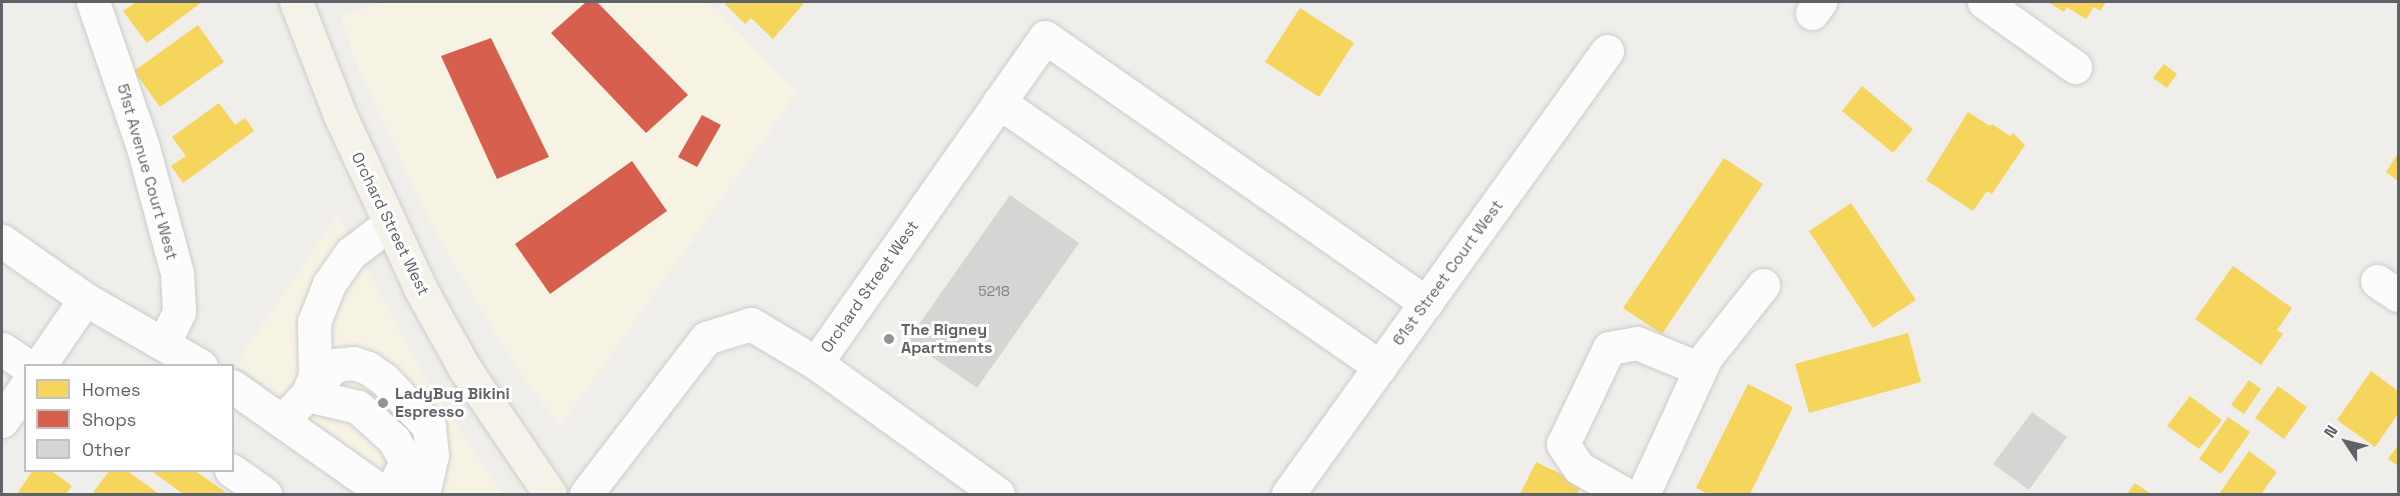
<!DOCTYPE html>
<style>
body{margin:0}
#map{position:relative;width:2400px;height:496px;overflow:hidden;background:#efeeea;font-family:"Space Grotesk",sans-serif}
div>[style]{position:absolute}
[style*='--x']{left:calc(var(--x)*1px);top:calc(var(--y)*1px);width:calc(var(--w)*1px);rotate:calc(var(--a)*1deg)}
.commercial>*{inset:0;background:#f7f3e4}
.homes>*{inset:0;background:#f6d55c}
.shops>*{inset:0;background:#d6604d}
.building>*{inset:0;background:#d6d5d3}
.roads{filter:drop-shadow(0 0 2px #cbcccc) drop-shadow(0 0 2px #cbcccc)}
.minor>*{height:33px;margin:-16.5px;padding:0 16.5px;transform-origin:16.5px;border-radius:16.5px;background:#fdfcfc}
.major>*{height:33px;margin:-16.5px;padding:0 16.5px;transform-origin:16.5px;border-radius:16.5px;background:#f4f2e9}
.dots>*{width:16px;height:16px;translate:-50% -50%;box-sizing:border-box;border:3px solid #fff;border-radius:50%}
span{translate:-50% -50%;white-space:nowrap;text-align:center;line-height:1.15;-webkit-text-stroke:6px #fff;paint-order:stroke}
.number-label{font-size:14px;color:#7e8184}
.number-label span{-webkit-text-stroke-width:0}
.street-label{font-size:16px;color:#5f6368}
.poi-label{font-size:16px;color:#5f6368;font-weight:700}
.left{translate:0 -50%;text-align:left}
.frame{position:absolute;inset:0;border:3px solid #5f6368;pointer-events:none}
.legend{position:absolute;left:24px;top:364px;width:210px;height:108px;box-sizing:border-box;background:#fff;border:2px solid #bfc1c3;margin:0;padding:8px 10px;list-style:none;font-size:18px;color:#5f6368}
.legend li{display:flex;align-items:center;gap:12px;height:30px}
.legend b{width:30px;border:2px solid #bfc1c3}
.north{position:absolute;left:2316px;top:412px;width:60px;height:60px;-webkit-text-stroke:4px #fff;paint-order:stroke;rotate:305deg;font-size:16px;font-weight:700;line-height:24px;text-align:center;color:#5f6368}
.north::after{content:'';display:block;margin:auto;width:21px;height:27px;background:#5f6368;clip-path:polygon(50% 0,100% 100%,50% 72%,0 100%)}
</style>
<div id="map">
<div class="commercial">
<i style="clip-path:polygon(383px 2px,709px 2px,797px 92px,560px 427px,515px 365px,436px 234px,360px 72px,340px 17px)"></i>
<i style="clip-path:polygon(338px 215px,424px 377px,503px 494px,413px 494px,236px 364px)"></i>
</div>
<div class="homes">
<i style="clip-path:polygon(136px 2px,202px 2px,147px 43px,123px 11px)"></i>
<i style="clip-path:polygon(727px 2px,805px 2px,773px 39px,751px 18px,745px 24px,725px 4px)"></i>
<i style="clip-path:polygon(2048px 2px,2106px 2px,2100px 11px,2094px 7px,2086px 19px,2067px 7px,2064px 12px)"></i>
<i style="clip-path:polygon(1300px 8px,1354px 43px,1319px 97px,1265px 62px)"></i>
<i style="clip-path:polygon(198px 25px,224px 62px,160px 107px,134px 71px)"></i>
<i style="clip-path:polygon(2164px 64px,2177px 74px,2167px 88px,2153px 78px)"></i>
<i style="clip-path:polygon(1862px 86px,1913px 129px,1893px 153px,1842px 111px)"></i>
<i style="clip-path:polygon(219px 103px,235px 125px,245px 118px,254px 131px,183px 183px,171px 166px,186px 156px,172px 137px)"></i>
<i style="clip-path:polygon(1968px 112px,1990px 126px,1992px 124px,2010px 136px,2013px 133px,2025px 145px,1992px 194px,1987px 191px,1973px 211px,1926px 180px)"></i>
<i style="clip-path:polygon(2398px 153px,2398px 181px,2386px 172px)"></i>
<i style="clip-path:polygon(1724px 158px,1763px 184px,1662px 334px,1623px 308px)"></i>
<i style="clip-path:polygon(1851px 203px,1916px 300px,1873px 328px,1809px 231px)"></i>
<i style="clip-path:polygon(2233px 266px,2292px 308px,2277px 330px,2283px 334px,2261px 365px,2195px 319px)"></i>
<i style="clip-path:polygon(1908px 333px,1921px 382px,1809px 413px,1795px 364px)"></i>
<i style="clip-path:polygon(2371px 371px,2398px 391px,2398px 414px,2375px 447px,2337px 420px)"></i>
<i style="clip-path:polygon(2249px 380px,2261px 389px,2244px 414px,2231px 405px)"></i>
<i style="clip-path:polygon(1748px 384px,1793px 407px,1750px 494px,1708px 494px,1696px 488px)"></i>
<i style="clip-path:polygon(2278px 386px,2307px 407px,2284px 439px,2255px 418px)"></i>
<i style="clip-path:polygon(2190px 396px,2222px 420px,2199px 449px,2167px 426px)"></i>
<i style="clip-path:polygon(2228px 417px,2250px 432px,2221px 474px,2199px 459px)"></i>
<i style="clip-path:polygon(2398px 445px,2398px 466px,2388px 459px)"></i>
<i style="clip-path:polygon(2249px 451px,2277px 472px,2261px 494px,2219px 494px)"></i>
<i style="clip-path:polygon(1536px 462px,1582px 484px,1577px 494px,1520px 494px)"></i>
<i style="clip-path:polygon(33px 470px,50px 470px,72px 486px,66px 494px,17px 494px)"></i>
<i style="clip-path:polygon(110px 470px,126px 470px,159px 494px,92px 494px)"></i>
<i style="clip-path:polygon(150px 470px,194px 470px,228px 494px,183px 494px)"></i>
<i style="clip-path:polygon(2135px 483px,2151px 494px,2127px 494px)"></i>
</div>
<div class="shops">
<i style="clip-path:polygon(586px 2px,597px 2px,688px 95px,646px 133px,551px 33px)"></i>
<i style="clip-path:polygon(491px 38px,549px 157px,497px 179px,441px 56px)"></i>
<i style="clip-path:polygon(702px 115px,721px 125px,697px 167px,678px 157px)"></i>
<i style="clip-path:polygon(632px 161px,667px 211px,550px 294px,515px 244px)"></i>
</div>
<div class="building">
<i style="clip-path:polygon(1010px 195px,1079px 243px,977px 388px,908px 340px)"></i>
<i style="clip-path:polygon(2032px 412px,2067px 437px,2029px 490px,1993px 464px)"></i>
</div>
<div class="roads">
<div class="minor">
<i style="--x:93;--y:2;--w:150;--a:71"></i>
<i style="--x:142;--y:144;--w:134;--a:74.8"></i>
<i style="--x:177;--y:273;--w:39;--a:87"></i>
<i style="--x:179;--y:312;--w:34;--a:116"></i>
<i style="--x:1984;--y:2;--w:112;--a:35.5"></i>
<i style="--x:1812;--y:13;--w:14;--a:-54"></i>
<i style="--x:999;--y:102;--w:464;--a:34.8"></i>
<i style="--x:2;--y:241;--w:101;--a:34.9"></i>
<i style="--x:85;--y:299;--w:134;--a:30"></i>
<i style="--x:2377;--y:281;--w:25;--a:34"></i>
<i style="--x:2;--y:349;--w:30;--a:34"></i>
<i style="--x:816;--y:363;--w:224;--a:35.7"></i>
<i style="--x:39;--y:366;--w:81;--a:-55.5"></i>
<i style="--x:232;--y:386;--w:187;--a:35.2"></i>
<i style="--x:307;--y:395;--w:21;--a:-67"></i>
<i style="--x:315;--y:376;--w:54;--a:-91.1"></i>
<i style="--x:314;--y:322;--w:41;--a:-68.5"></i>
<i style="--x:329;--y:284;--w:38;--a:-55"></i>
<i style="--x:351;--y:253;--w:48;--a:-37.3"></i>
<i style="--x:307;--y:395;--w:52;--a:13.2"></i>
<i style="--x:358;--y:407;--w:49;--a:42.5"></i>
<i style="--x:394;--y:440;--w:25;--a:61"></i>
<i style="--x:406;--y:462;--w:36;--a:117"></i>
<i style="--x:2;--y:421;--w:42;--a:-55.6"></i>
<i style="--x:282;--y:421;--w:77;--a:-46.6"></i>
<i style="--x:335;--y:365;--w:18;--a:-6"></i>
<i style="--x:353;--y:363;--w:16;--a:18"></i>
<i style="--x:368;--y:368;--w:19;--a:35"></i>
<i style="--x:384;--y:379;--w:66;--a:46.8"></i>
<i style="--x:429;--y:427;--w:28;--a:84"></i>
<i style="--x:432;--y:455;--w:40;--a:103"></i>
<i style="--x:231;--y:470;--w:42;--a:35.2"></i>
<i style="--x:586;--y:494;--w:197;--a:-52.4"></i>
<i style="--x:706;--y:338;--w:47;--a:-17.3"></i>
<i style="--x:751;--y:324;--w:76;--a:31"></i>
<i style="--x:816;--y:363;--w:398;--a:-54.9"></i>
<i style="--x:1045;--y:37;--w:465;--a:34.9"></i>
<i style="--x:1288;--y:494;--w:546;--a:-54.24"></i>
<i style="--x:1625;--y:494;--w:53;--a:-150.5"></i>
<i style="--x:1579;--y:468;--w:29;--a:-124"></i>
<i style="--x:1563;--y:444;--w:106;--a:-64.4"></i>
<i style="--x:1609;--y:348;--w:28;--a:-10"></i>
<i style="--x:1637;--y:343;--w:68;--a:22.4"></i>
<i style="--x:1643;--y:494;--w:151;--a:-65.3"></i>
<i style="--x:1706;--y:357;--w:92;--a:-51.6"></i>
</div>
<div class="major">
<i style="--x:296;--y:2;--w:119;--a:68.8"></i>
<i style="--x:339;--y:113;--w:195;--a:65.1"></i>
<i style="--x:421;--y:290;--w:90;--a:60.9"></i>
<i style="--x:465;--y:369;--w:151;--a:55.8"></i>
</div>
</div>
<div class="dots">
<i style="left:889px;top:339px;background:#919496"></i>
<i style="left:383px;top:403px;background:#919496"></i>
</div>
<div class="number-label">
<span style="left:994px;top:291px">5218</span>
</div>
<div class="street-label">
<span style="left:147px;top:172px;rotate:74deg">51st Avenue Court West</span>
<span style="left:390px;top:224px;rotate:64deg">Orchard Street West</span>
<span style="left:1448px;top:273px;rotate:-54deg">61st Street Court West</span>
<span style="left:870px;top:287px;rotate:-55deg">Orchard Street West</span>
</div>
<div class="poi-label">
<span class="left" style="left:901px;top:339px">The Rigney<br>Apartments</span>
<span class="left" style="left:395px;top:403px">LadyBug Bikini<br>Espresso</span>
</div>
<div class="frame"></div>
<ul class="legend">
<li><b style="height:16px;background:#f6d55c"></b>Homes</li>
<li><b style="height:16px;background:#d6604d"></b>Shops</li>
<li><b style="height:16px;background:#d6d5d3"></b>Other</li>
</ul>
<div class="north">N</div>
</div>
